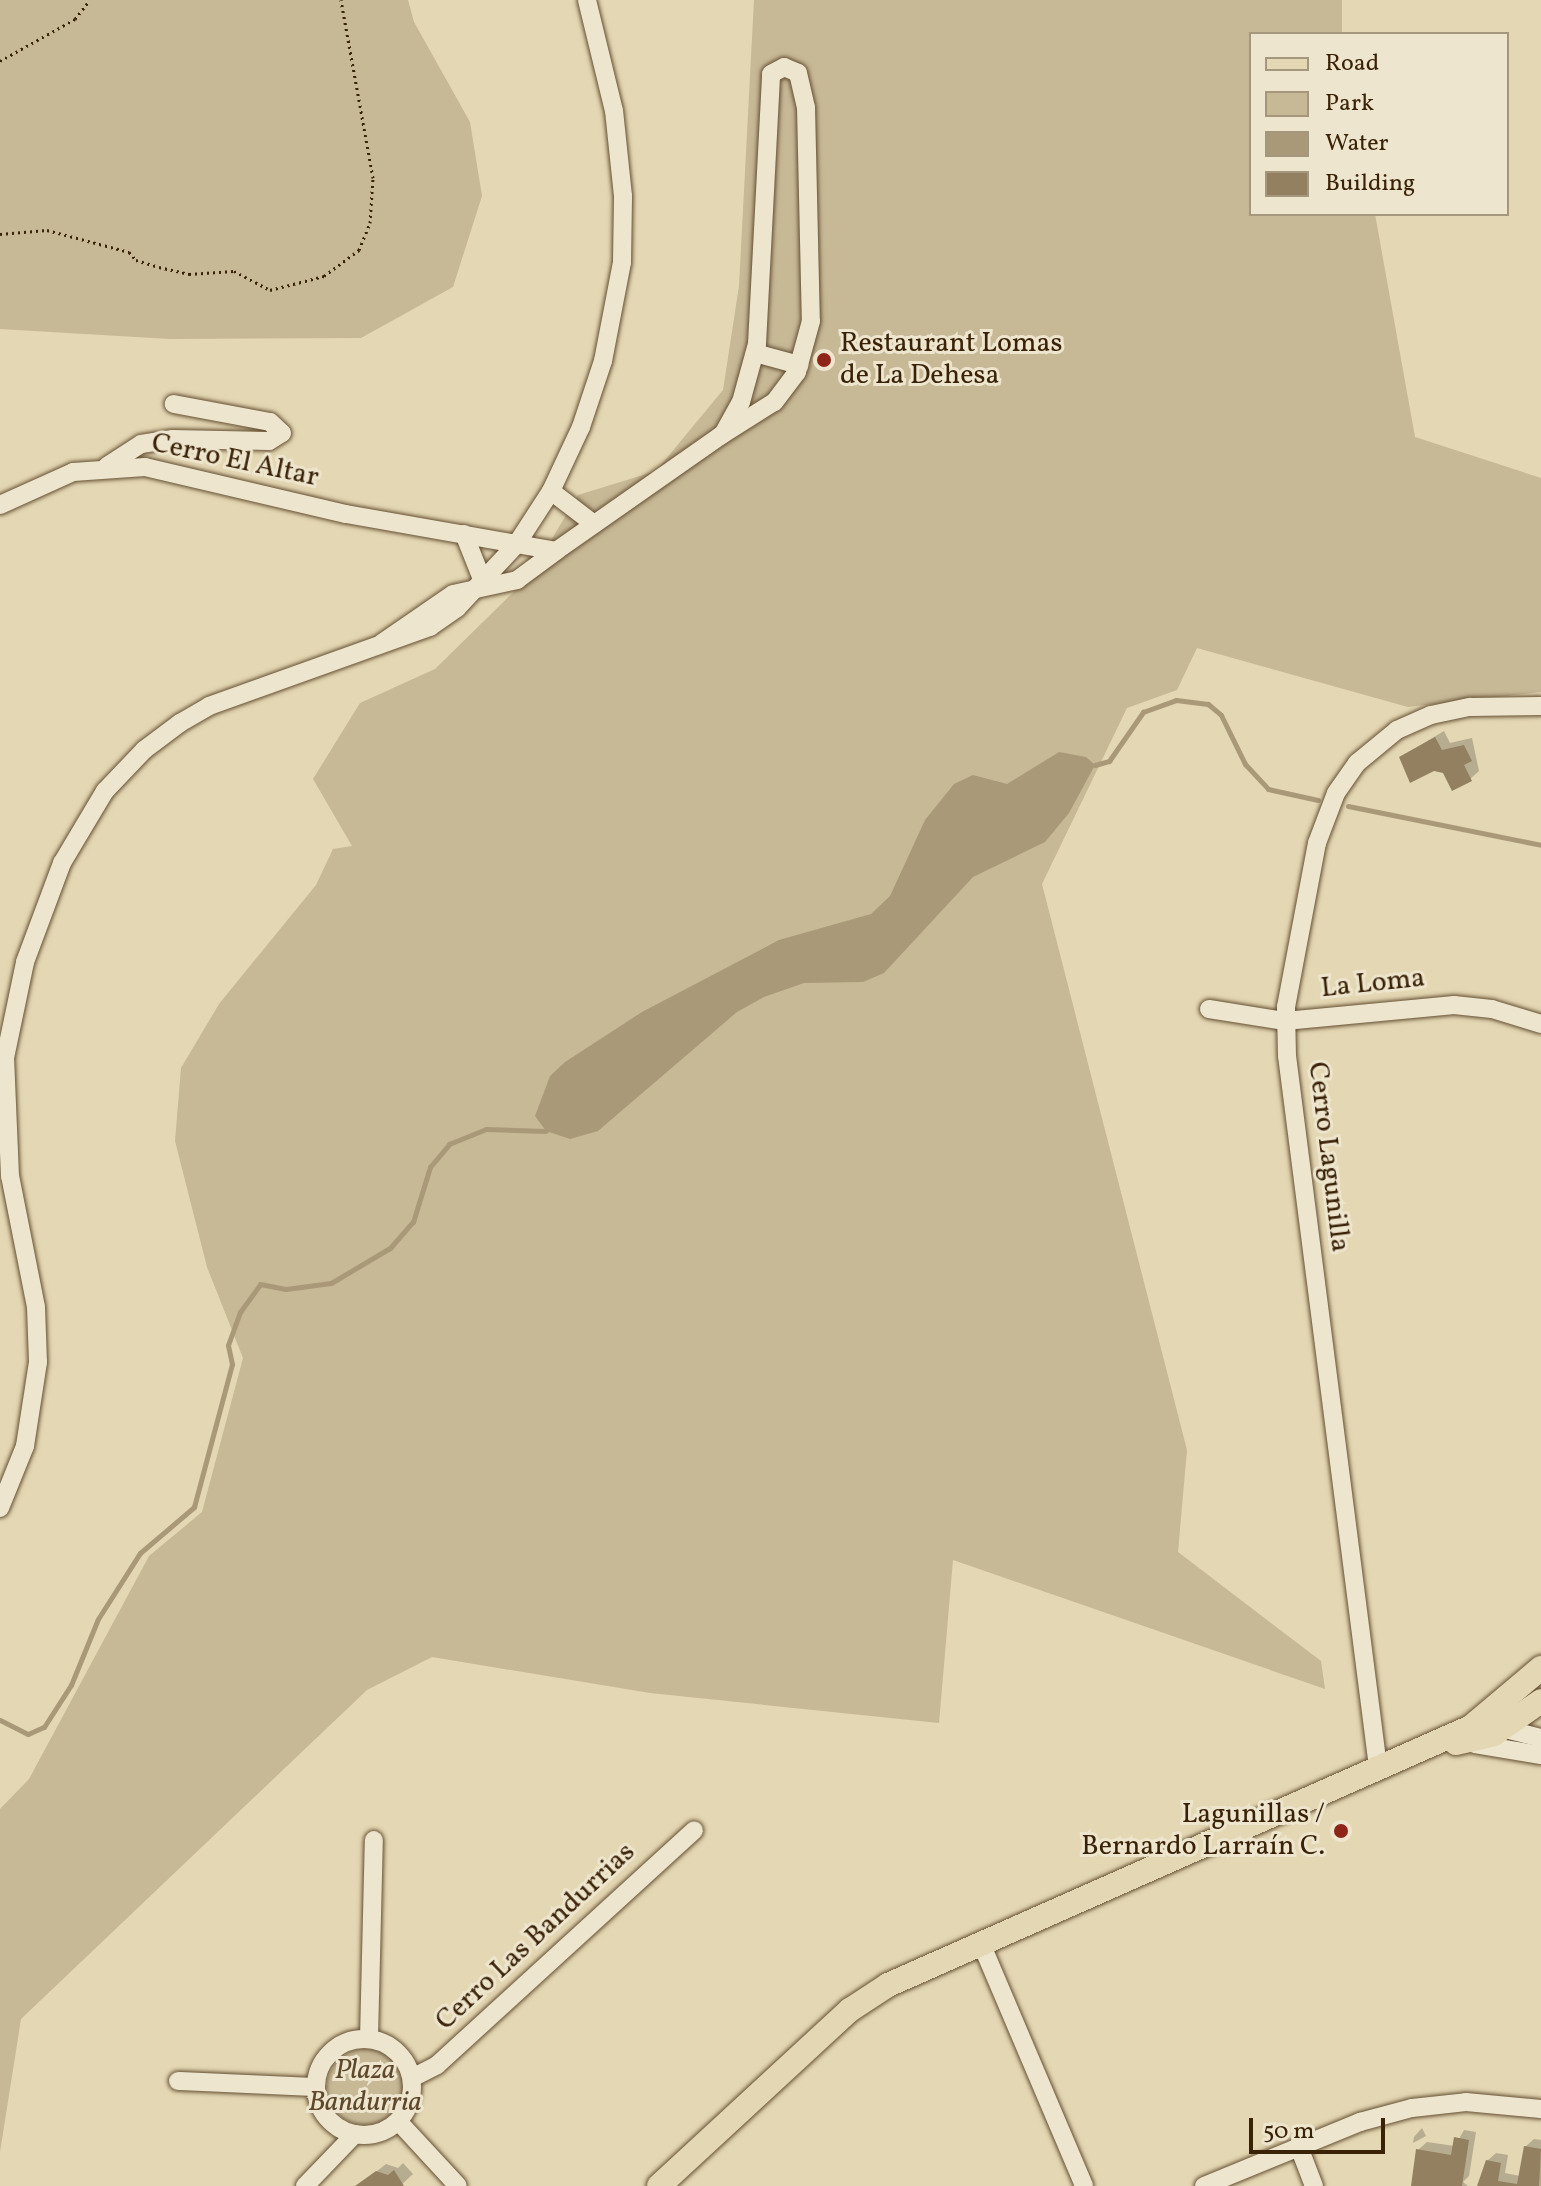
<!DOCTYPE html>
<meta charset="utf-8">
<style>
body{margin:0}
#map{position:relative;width:1541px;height:2186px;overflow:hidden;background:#e4d7b3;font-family:Vollkorn,serif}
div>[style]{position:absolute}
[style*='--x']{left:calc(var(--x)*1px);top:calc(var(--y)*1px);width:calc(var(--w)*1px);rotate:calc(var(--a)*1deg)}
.green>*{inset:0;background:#c7b896}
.round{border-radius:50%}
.water>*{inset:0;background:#aa9979}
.shadow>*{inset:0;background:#0003}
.stream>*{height:5px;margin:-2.5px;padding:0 2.5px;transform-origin:2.5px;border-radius:2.5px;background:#aa9979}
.building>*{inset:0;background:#928060}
.path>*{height:3px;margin-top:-1.5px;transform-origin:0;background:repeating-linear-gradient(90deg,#3a2207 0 2px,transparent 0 6px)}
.roads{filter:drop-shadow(0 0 2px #644f32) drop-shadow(0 0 2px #644f32)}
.minor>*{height:18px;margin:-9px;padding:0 9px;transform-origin:9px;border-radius:9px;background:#ede5ce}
.minor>.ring{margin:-9px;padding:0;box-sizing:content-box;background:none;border:18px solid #ede5ce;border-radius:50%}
.major>*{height:24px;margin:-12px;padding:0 12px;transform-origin:12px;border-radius:12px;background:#e4d7b3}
.dots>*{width:22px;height:22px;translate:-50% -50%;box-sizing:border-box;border:4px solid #ede5ce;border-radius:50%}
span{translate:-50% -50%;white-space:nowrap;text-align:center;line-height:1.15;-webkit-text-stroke:6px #ede5ce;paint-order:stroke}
.poi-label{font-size:28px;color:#3a2207}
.left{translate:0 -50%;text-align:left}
.right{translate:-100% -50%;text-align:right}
.street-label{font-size:28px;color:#3a2207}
.park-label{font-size:28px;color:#5d482b;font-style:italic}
.legend{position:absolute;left:1249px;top:32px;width:260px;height:184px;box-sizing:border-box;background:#ede5ce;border:2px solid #a5977e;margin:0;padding:10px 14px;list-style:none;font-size:24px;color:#3a2207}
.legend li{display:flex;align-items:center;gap:16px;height:40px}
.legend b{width:40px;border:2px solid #a5977e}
.scale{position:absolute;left:1249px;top:2118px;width:136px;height:36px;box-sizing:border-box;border:4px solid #3a2207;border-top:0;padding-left:10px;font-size:24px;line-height:28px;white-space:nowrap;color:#3a2207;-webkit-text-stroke:6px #ede5ce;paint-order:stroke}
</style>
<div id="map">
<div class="green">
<i style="clip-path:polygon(0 0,408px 0,414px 22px,470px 122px,482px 196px,453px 287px,361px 338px,170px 339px,0 329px)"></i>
<i style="clip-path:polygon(754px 0,1342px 0,1342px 34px,1251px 34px,1251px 214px,1375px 214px,1415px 437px,1541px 478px,1541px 692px,1408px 707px,1197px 648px,1177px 690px,1127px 708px,1042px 884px,1187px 1450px,1178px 1552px,1321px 1661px,1325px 1689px,953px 1560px,939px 1723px,650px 1693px,432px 1657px,367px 1690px,21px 2019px,0 2152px,0 1809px,29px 1779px,149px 1556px,202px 1512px,243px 1358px,207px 1267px,175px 1141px,181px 1068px,219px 1004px,316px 885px,333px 849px,352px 846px,313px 779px,360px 703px,435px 669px,529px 577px,578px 495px,656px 471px,723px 390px,739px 286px)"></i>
<i class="round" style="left:327px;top:2049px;width:76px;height:76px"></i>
</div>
<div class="water">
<i style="clip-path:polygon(1059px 752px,1086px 757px,1095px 765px,1069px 813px,1045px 842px,973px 877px,884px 973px,863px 982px,804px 983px,764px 997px,737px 1012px,598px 1131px,570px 1139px,546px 1131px,535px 1116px,550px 1076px,565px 1062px,642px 1012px,779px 940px,871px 914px,890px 896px,925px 820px,954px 784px,973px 775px,1007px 784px)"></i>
</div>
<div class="shadow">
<i style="clip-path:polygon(1444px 731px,1450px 743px,1472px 738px,1479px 771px,1470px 779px,1409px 752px)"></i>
<i style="clip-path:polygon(1422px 2128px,1426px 2136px,1413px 2143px,1414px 2137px)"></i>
<i style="clip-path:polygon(1464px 2130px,1476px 2132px,1469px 2176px,1463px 2182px,1468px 2186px,1413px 2186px,1418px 2150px,1427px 2142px,1455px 2146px)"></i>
<i style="clip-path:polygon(1534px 2139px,1541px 2140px,1541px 2186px,1482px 2186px,1487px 2161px,1496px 2153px,1508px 2155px,1505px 2173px,1520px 2176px,1525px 2147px)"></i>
<i style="clip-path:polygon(403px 2163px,413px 2174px,400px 2186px,358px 2186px,386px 2164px,398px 2168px)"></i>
</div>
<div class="stream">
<i style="--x:1095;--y:765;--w:15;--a:-16"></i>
<i style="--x:1109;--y:761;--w:60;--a:-55.2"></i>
<i style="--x:1143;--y:712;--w:35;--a:-20"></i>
<i style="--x:1176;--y:700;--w:32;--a:7"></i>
<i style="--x:1208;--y:704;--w:17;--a:40"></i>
<i style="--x:1221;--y:715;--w:55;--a:63.9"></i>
<i style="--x:1245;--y:764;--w:34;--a:47"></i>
<i style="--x:1268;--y:789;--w:51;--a:12.4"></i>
<i style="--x:1348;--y:806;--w:197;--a:11.4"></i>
<i style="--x:0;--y:1720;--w:31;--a:27"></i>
<i style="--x:28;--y:1734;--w:17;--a:-24"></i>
<i style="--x:44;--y:1727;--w:50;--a:-57.3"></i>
<i style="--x:71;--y:1685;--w:71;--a:-67.8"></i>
<i style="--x:98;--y:1619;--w:78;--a:-57.5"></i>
<i style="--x:140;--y:1553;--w:71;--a:-40.4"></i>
<i style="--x:194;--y:1507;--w:148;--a:-75.1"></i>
<i style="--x:232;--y:1364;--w:19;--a:-102"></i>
<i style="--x:228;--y:1345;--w:35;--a:-70"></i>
<i style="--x:240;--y:1312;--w:34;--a:-54"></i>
<i style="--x:260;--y:1284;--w:26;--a:11"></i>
<i style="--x:286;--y:1289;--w:45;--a:-7.6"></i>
<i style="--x:331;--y:1283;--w:69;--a:-30.7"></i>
<i style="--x:390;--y:1248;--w:35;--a:-49"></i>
<i style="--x:413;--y:1222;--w:58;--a:-72.8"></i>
<i style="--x:430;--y:1167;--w:30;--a:-50"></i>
<i style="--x:449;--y:1144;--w:40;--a:-22"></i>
<i style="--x:486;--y:1129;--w:60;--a:1.9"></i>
</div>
<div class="building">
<i style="clip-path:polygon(1435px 737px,1442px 750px,1464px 745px,1472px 761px,1464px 765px,1472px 781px,1452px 791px,1443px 773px,1434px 771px,1410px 783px,1399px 757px)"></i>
<i style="clip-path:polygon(1454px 2137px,1469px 2140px,1462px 2186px,1411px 2186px,1416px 2149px,1451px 2155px)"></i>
<i style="clip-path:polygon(1524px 2146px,1541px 2149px,1539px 2186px,1477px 2186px,1486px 2160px,1501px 2163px,1498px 2181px,1517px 2184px)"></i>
<i style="clip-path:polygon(394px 2170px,404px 2186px,355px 2186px,376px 2171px,388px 2175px)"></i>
</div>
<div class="path">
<i style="--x:0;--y:61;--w:86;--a:-29.2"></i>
<i style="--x:75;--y:19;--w:24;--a:-52"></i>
<i style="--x:0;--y:234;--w:47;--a:-4.9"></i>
<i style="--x:47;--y:230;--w:85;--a:15"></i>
<i style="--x:129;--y:252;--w:11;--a:49"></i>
<i style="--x:136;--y:260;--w:24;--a:17"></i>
<i style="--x:159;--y:267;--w:31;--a:13"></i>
<i style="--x:189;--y:274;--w:45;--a:-3.8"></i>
<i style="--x:234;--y:271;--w:41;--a:27.8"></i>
<i style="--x:270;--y:290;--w:56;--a:-14.5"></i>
<i style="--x:324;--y:276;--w:44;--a:-36.6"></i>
<i style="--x:359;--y:250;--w:29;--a:-68"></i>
<i style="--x:370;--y:223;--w:45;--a:-86.2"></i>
<i style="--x:373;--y:178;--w:181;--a:-100.2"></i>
</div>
<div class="roads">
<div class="minor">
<i style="--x:755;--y:353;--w:46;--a:15.3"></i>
<i style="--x:107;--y:466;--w:40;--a:-32.9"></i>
<i style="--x:141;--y:444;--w:32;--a:-9"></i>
<i style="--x:173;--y:439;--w:96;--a:1.2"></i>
<i style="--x:269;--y:441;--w:15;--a:-32"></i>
<i style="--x:282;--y:433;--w:16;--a:-137"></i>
<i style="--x:270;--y:422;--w:98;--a:-169.4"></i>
<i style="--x:551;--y:491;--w:54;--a:37.5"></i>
<i style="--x:0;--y:505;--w:80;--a:-24.3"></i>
<i style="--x:73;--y:472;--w:72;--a:-4"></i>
<i style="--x:145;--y:467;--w:206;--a:13.2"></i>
<i style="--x:346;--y:514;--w:213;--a:10"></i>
<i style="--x:556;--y:551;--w:204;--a:-35"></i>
<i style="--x:723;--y:434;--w:37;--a:-61"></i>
<i style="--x:741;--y:402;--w:60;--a:-74.6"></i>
<i style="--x:757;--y:344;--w:270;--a:-87"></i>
<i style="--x:771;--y:74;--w:15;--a:-28"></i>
<i style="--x:784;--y:67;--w:15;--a:23"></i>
<i style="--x:798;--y:73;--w:35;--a:77"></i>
<i style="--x:806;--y:107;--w:214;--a:88.7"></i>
<i style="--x:811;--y:321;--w:53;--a:105.4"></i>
<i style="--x:797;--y:372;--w:38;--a:127"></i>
<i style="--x:774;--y:402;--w:64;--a:147.8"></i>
<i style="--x:464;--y:534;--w:48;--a:68.2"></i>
<i style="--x:382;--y:643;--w:86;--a:-34.6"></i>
<i style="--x:453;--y:594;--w:66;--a:-12.3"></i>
<i style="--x:517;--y:580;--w:49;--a:-36.6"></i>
<i style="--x:1209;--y:1009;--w:77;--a:9"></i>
<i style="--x:1285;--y:1021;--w:170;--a:-5.4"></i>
<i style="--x:1454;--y:1005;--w:38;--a:6"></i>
<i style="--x:1492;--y:1009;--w:51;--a:17"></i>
<i style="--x:0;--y:1508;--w:67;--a:-68"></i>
<i style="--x:25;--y:1446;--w:85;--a:-81.2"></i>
<i style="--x:38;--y:1362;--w:55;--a:-92.1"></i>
<i style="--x:36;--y:1307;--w:134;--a:-101.2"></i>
<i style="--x:10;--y:1176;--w:118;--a:-92.4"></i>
<i style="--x:5;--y:1058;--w:98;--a:-78.2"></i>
<i style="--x:25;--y:962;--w:106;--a:-69.5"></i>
<i style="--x:62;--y:863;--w:84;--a:-59.2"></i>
<i style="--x:105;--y:791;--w:57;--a:-46.4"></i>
<i style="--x:144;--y:750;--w:45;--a:-36.9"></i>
<i style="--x:180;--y:723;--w:34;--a:-30"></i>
<i style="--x:209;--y:706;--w:235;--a:-19.7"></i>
<i style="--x:430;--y:627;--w:33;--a:-35"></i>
<i style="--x:457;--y:608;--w:86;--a:-46.9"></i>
<i style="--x:516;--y:545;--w:64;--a:-57.1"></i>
<i style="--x:551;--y:491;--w:71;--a:-64.9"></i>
<i style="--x:581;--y:427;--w:70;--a:-71.6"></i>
<i style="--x:603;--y:361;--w:101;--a:-79.1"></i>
<i style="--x:622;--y:262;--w:66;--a:-89.1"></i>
<i style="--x:623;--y:196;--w:85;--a:-96"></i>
<i style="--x:614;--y:111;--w:114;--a:-103.7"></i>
<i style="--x:1497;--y:1727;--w:45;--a:14"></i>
<i style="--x:1475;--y:1744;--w:67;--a:9.5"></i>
<i style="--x:1378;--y:1767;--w:717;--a:-97.29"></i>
<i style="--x:1287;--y:1056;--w:49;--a:-91.2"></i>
<i style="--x:1286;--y:1007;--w:167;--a:-79.3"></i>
<i style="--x:1317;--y:843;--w:53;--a:-69.2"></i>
<i style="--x:1336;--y:793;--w:37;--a:-55"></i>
<i style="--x:1357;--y:763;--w:52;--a:-39.5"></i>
<i style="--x:1397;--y:730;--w:37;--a:-24"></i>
<i style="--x:1431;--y:715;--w:40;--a:-12"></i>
<i style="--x:1470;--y:707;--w:71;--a:-0.8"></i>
<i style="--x:981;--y:1943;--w:264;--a:67"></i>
<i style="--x:369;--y:2038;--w:198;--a:-88.6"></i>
<i class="ring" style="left:316px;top:2039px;width:78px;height:78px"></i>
<i style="--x:412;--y:2078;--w:28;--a:-27"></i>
<i style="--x:437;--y:2065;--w:348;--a:-42.4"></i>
<i style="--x:178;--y:2081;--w:138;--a:2.5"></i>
<i style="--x:398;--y:2121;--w:88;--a:47.3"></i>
<i style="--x:1299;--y:2147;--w:42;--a:69"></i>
<i style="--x:305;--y:2186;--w:72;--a:-46.1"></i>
<i style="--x:1204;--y:2186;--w:169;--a:-22.3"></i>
<i style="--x:1360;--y:2122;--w:54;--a:-15.1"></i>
<i style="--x:1412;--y:2108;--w:54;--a:-6.3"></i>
<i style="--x:1466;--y:2102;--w:75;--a:5.3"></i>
</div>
<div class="major">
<i style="--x:1456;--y:1743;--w:39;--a:-13"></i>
<i style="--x:1494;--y:1734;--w:57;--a:-35.1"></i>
<i style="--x:659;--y:2186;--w:260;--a:-42.7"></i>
<i style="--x:850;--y:2010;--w:45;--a:-33.3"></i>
<i style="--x:888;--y:1985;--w:638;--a:-23.87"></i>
<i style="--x:1471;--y:1727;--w:92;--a:-40.1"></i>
</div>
</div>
<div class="dots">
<i style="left:824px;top:360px;background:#8f2418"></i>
<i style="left:1341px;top:1831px;background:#8f2418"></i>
</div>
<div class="poi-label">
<span class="left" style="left:840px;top:360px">Restaurant Lomas<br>de La Dehesa</span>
<span class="right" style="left:1325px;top:1831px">Lagunillas /<br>Bernardo Larraín C.</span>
</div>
<div class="street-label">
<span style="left:235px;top:461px;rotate:12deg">Cerro El Altar</span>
<span style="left:1373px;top:984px;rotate:-6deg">La Loma</span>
<span style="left:1328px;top:1157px;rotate:83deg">Cerro Lagunilla</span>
<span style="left:536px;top:1937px;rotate:-43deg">Cerro Las Bandurrias</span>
</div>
<div class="park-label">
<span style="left:365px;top:2087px">Plaza<br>Bandurria</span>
</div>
<ul class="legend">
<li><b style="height:10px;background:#e4d7b3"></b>Road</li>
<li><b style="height:22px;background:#c7b896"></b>Park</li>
<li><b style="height:22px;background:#aa9979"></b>Water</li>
<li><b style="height:22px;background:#928060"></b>Building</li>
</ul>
<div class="scale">50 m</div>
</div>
